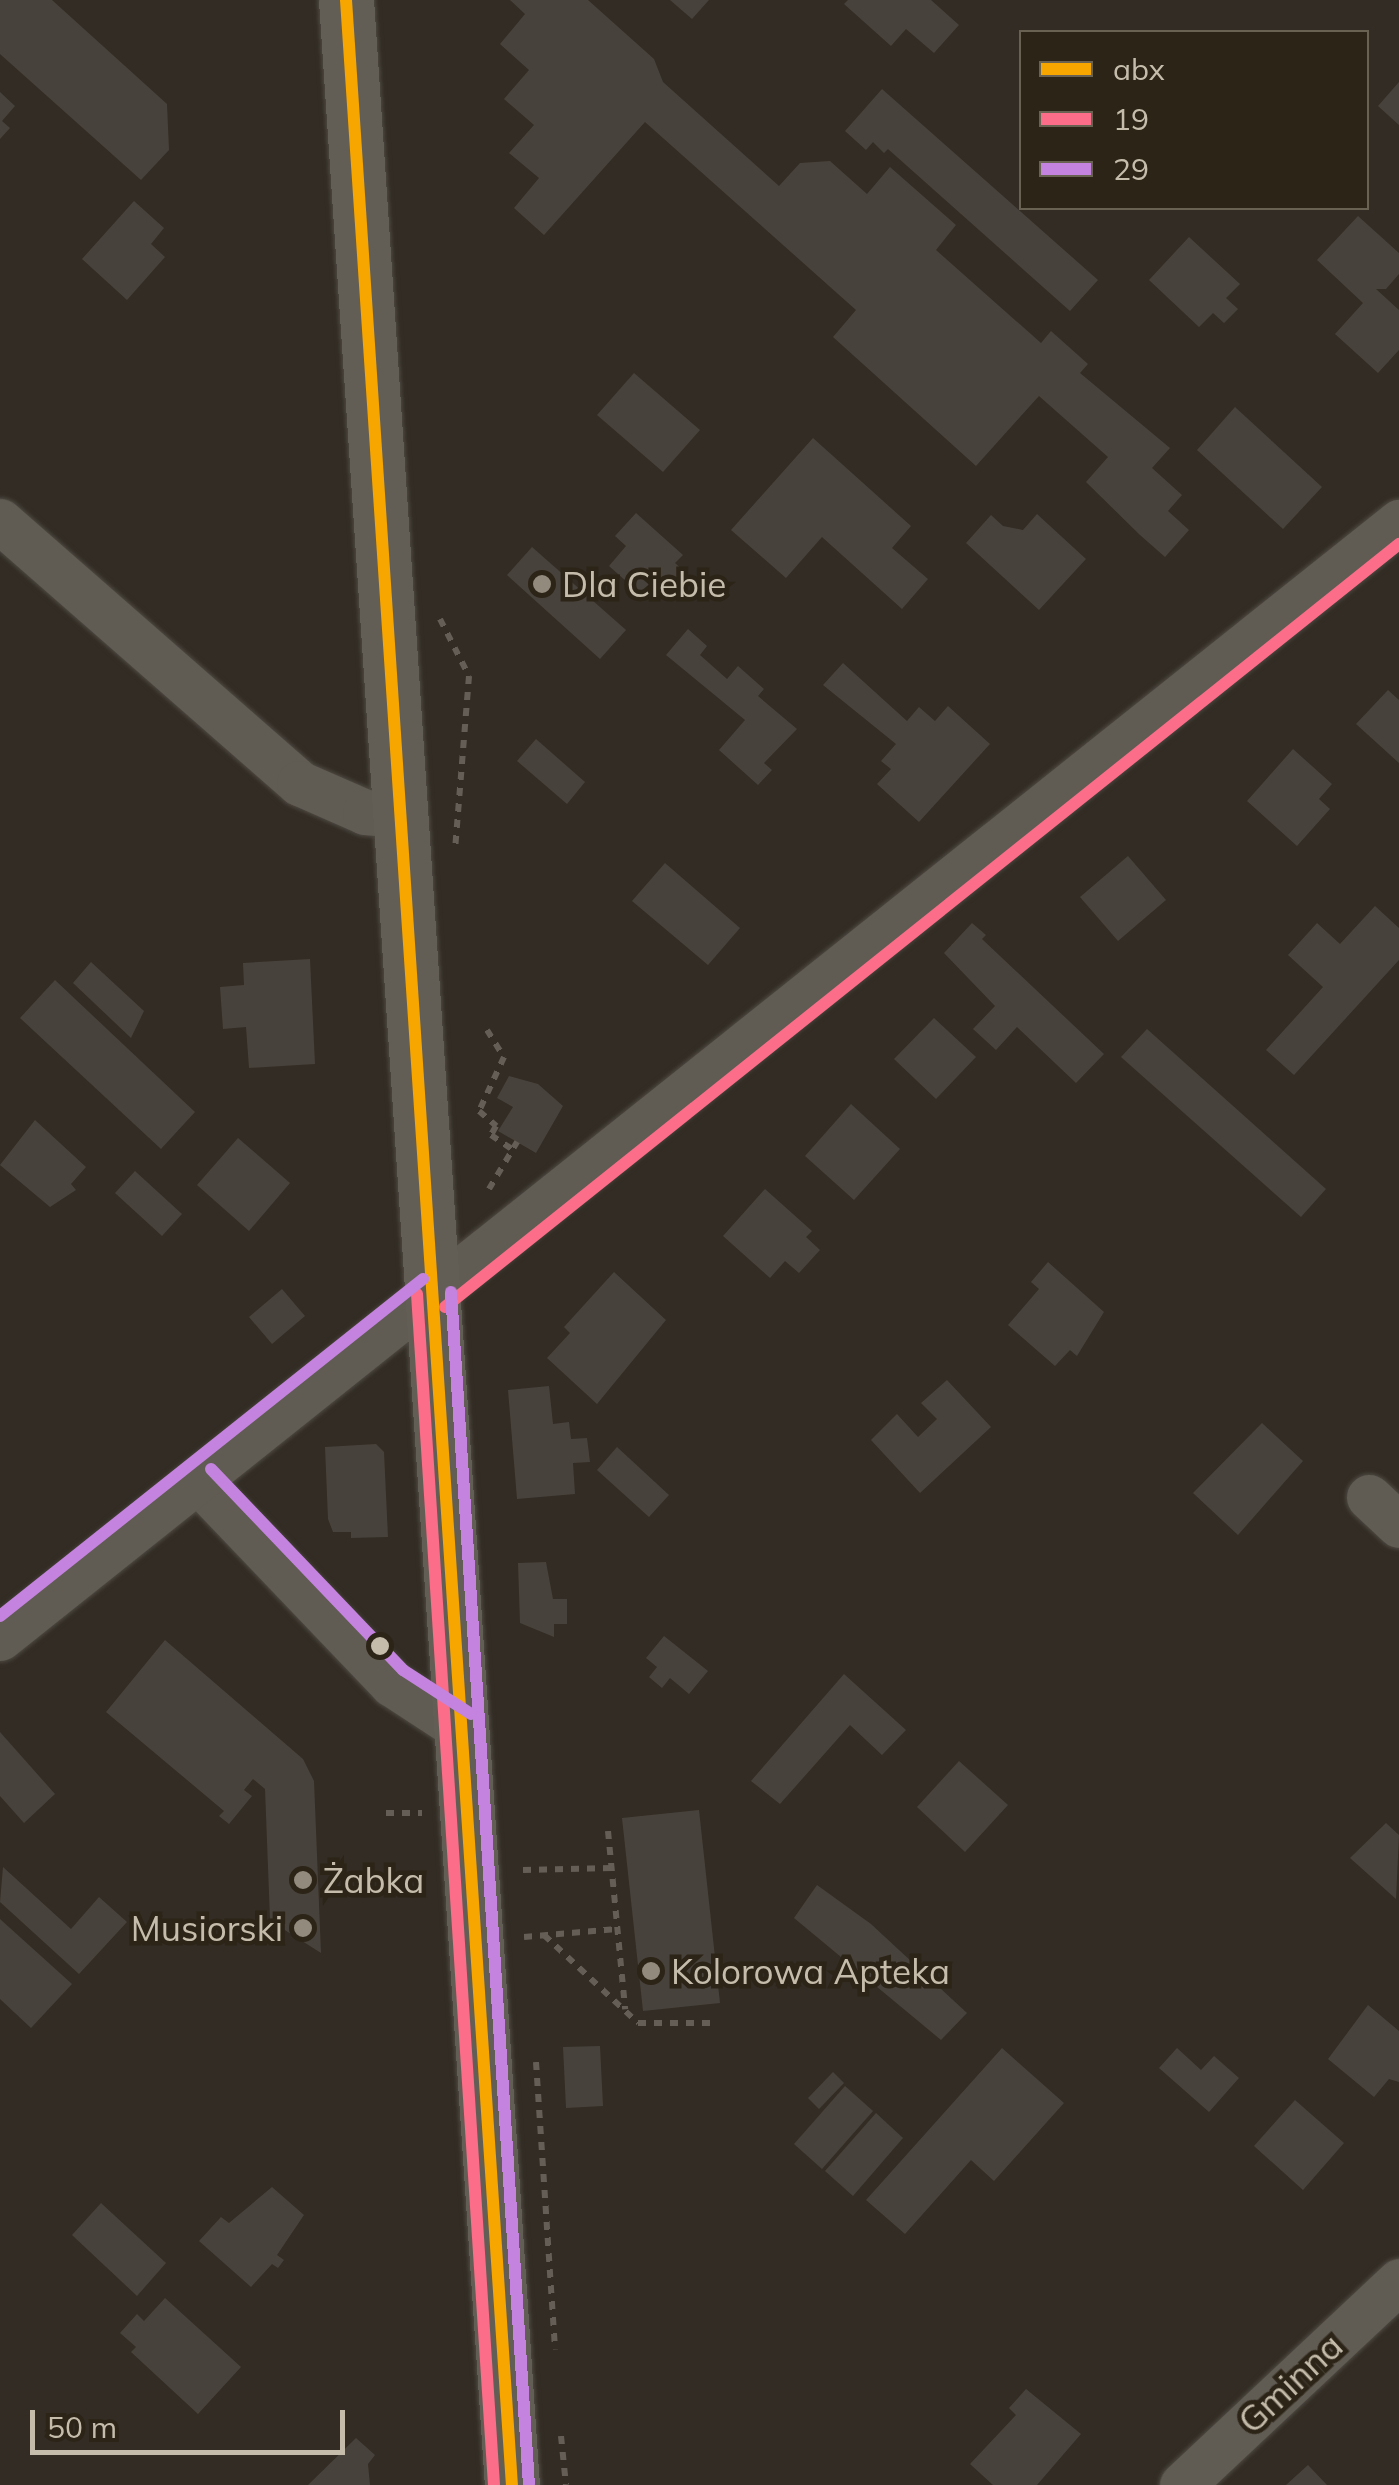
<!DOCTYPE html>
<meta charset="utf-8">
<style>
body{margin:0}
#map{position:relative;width:1399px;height:2485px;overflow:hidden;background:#322c24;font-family:Mulish,sans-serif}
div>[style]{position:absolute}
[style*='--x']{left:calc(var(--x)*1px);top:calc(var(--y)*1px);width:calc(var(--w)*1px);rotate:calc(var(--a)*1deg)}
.building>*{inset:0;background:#48423c}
.path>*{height:6px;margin-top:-3px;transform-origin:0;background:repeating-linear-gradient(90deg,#645e56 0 8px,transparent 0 16px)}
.roads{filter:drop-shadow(0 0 2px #4e4942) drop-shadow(0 0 2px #4e4942)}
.minor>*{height:45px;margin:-22.5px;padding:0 22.5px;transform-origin:22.5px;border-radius:22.5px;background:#605b53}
.major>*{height:55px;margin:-27.5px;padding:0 27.5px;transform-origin:27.5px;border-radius:27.5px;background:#635e55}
.bus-1>*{height:12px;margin:-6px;padding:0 6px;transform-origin:6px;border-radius:6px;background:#f7a600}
.bus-2>*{height:12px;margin:-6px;padding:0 6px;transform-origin:6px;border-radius:6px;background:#fb6d88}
.bus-3>*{height:12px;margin:-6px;padding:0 6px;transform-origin:6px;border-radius:6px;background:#c483df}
.dots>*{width:28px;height:28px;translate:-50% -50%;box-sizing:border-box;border:5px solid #2c2417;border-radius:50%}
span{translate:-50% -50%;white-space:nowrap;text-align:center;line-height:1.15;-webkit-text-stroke:9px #2c2417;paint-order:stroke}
.poi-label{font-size:35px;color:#c5bcab}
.left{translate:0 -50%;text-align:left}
.right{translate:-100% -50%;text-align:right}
.street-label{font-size:35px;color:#c5bcab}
.legend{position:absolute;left:1019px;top:30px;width:350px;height:180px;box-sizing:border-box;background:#2c2417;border:2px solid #696152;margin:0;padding:12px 18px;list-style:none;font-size:30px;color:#c5bcab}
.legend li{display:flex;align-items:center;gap:20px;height:50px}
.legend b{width:50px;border:2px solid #696152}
.scale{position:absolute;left:30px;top:2410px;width:315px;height:45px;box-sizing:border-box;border:5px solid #c5bcab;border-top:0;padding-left:12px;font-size:30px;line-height:35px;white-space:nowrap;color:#c5bcab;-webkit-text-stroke:8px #2c2417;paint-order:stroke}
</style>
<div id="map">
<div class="building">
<i style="clip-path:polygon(0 0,52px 0,167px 104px,169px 150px,141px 180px,0 54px)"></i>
<i style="clip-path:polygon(510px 0,588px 0,654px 59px,663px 82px,779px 186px,800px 163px,830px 161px,867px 194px,890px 167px,956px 225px,936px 250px,1041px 343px,1051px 331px,1088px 364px,1080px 373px,1170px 448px,1152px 468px,1182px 495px,1168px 511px,1189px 530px,1165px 557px,1140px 535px,1086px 482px,1108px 457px,1039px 396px,976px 466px,833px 337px,856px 310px,645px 122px,544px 235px,514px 208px,539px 178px,509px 153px,534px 125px,504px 99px,529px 70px,500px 44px,525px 14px)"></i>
<i style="clip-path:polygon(670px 0,709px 0,692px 19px)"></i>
<i style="clip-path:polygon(848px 0,931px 0,959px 25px,934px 53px,906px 29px,891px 46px,844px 4px)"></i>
<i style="clip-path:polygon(1399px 82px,1399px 125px,1378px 106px)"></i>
<i style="clip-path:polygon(882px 89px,1098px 280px,1070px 311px,888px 149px,884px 153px,873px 142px,866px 150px,845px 131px)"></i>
<i style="clip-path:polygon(0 92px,15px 106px,2px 121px,10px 128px,0 139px)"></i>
<i style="clip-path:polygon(134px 201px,164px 228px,151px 244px,165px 257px,127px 300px,82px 259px)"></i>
<i style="clip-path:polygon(1358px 216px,1399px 253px,1399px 274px,1386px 289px,1376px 289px,1399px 310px,1399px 350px,1378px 373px,1335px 334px,1363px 303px,1317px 260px)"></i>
<i style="clip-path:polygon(1189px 237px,1240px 284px,1226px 298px,1238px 309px,1224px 323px,1213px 313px,1199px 327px,1149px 280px)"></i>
<i style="clip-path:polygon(634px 373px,700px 430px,663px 472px,597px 415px)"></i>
<i style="clip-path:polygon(1235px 407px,1322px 487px,1283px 529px,1197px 450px)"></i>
<i style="clip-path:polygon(813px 438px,911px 526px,892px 548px,928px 579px,902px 609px,822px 537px,786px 578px,731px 530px)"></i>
<i style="clip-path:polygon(636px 513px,683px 555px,675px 563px,686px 573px,673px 588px,662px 578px,645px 598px,609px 566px,626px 546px,615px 536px)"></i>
<i style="clip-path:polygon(1037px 514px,1086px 559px,1039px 610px,966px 543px,991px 515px,1003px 526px,1023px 530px)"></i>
<i style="clip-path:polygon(532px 547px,626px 630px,600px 659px,507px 575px)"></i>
<i style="clip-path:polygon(688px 629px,707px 646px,700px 655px,727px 679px,738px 666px,764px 689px,758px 696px,797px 729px,764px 763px,772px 770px,758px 785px,719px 750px,745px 720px,666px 655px)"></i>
<i style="clip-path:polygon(843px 663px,907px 721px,919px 707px,935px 721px,948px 706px,990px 744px,919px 822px,877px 784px,891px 769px,881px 761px,896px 744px,823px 685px)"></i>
<i style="clip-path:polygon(1388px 690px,1399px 700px,1399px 763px,1356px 724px)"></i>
<i style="clip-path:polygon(536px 739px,585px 782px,567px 804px,517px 761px)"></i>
<i style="clip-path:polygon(1293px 749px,1332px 784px,1319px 799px,1330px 809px,1297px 846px,1247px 801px)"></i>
<i style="clip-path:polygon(1128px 856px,1166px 900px,1118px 941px,1080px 897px)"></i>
<i style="clip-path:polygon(665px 863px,740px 928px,708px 965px,632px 901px)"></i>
<i style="clip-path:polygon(1375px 906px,1399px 928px,1399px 960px,1294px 1075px,1266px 1050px,1323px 987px,1288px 955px,1317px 923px,1340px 944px)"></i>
<i style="clip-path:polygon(972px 923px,986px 935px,982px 939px,1104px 1054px,1076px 1083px,1017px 1027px,996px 1050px,973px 1029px,995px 1006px,944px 953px)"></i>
<i style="clip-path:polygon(310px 959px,315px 1064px,249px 1068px,246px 1027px,223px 1029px,220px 987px,244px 985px,243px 963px)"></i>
<i style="clip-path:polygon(91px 962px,144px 1011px,131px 1038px,73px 983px)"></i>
<i style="clip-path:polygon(55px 980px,195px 1112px,161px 1149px,20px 1018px)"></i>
<i style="clip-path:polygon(934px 1018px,976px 1057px,936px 1099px,894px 1059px)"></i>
<i style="clip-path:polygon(1147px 1029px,1326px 1189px,1301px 1217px,1121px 1057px)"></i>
<i style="clip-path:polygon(509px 1076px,538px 1084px,563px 1106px,536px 1153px,498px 1131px,513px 1107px,497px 1098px)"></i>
<i style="clip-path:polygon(851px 1104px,900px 1149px,854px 1200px,805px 1156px)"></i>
<i style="clip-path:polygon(35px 1120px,86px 1167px,71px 1184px,76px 1190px,50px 1207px,0 1165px)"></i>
<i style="clip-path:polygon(238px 1138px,290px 1183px,249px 1231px,197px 1185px)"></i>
<i style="clip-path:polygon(135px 1171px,182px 1214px,162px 1236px,115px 1193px)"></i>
<i style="clip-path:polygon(765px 1189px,812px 1231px,806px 1237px,820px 1250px,799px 1273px,785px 1261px,770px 1278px,723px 1236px)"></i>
<i style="clip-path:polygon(1048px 1262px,1104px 1312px,1077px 1356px,1070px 1350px,1055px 1366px,1008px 1325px,1039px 1289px,1031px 1282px)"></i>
<i style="clip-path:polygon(614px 1272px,666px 1320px,597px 1404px,547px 1358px,570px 1333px,564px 1327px)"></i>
<i style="clip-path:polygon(282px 1289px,305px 1316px,272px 1344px,249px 1317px)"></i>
<i style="clip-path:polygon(947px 1380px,991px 1427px,920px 1493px,871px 1440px,897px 1414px,918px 1437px,937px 1419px,921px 1403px)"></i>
<i style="clip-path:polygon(549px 1386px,553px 1424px,569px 1422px,571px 1439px,587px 1438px,590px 1462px,573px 1463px,575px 1494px,517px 1499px,508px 1390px)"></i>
<i style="clip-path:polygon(1262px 1423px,1303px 1461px,1238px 1535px,1193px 1493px)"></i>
<i style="clip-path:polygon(376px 1444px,384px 1452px,388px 1537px,351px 1538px,351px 1532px,333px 1532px,328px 1519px,325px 1447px)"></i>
<i style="clip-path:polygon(617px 1447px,669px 1495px,649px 1517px,597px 1470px)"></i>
<i style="clip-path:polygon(546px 1562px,553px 1599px,567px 1599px,567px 1624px,554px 1624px,554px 1637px,520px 1623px,518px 1563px)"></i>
<i style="clip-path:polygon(664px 1636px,708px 1671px,689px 1694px,670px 1678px,662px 1688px,649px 1677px,657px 1667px,646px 1658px)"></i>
<i style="clip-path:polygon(165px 1640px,303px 1759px,314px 1781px,321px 1953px,280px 1927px,280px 1919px,270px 1919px,265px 1789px,253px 1779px,244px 1790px,252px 1796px,229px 1824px,219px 1816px,224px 1811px,106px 1712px)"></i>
<i style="clip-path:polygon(844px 1674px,906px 1730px,882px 1755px,850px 1725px,780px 1804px,751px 1781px)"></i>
<i style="clip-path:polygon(0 1732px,55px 1794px,24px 1823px,0 1796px)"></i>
<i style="clip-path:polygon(959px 1761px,1008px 1805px,965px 1852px,917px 1807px)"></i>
<i style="clip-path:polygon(699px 1810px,720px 2003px,643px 2011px,622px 1818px)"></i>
<i style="clip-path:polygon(1386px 1823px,1399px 1835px,1396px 1899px,1350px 1858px)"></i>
<i style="clip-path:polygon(3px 1867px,71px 1929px,99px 1897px,127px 1922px,79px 1974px,0 1902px)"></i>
<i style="clip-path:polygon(817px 1885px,871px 1924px,967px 2013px,941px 2040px,794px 1918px)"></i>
<i style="clip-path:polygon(0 1919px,72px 1984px,31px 2028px,0 1999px)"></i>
<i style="clip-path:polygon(1368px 2005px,1399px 2031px,1399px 2082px,1389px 2079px,1374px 2097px,1328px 2059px)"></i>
<i style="clip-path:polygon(600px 2046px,603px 2106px,566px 2108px,563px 2047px)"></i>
<i style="clip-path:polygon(1002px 2048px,1064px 2103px,994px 2181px,971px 2160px,905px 2234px,866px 2200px)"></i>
<i style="clip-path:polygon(1177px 2048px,1201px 2070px,1214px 2056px,1239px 2078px,1209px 2112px,1159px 2068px)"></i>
<i style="clip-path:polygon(833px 2072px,844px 2083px,819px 2109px,808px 2098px)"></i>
<i style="clip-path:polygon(845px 2086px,873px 2111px,822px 2169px,794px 2144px)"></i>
<i style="clip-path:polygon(1295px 2100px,1344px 2143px,1303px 2190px,1254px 2146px)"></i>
<i style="clip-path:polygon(876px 2113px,903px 2138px,853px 2196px,825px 2171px)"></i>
<i style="clip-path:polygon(272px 2187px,304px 2215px,277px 2255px,284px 2260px,278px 2268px,272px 2264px,251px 2287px,199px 2241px,221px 2217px,229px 2223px)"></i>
<i style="clip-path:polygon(101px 2203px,166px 2263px,137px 2296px,72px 2235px)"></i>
<i style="clip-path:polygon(165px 2298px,241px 2367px,198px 2414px,131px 2352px,136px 2347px,120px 2333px,137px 2314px,144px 2321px)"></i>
<i style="clip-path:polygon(1026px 2389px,1081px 2434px,1037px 2485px,993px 2485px,970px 2464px,1016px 2415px,1009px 2408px)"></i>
<i style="clip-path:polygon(356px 2438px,375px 2455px,368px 2464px,370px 2485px,308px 2485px)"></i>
<i style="clip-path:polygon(1308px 2465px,1327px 2485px,1286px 2485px)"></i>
</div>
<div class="path">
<i style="--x:440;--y:619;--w:64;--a:63"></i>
<i style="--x:469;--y:676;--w:175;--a:94.6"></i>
<i style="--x:487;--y:1030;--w:32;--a:58"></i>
<i style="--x:504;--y:1057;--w:60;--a:114.8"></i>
<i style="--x:479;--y:1111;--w:23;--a:41"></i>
<i style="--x:496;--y:1126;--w:10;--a:119"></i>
<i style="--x:491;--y:1135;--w:27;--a:34"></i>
<i style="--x:489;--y:1189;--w:55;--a:-59.2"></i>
<i style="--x:386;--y:1813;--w:36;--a:0"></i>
<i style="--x:608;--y:1831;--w:179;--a:84.5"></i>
<i style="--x:523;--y:1870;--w:89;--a:-1.3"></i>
<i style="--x:544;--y:1935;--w:129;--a:43.1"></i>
<i style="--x:638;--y:2023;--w:74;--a:0"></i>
<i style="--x:524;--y:1937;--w:93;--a:-4.9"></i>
<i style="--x:536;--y:2062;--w:288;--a:86.2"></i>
<i style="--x:561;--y:2436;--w:49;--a:84.2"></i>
</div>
<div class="roads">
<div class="minor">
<i style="--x:0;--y:521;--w:398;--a:41.2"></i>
<i style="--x:299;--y:783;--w:72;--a:23.7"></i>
<i style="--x:365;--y:812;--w:37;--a:5"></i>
<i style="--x:198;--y:1481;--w:281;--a:46.3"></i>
<i style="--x:392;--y:1684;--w:82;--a:33.1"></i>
<i style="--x:1369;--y:1497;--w:41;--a:43"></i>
<i style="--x:0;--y:1638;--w:1790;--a:-38.58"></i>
<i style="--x:1182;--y:2485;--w:298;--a:-43.2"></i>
</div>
<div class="major">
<i style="--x:346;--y:0;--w:2491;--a:86.18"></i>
</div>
</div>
<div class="bus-1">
<i style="--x:346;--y:0;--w:2491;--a:86.18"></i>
</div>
<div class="bus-2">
<i style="--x:417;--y:1294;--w:1193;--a:86.3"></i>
<i style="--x:445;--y:1307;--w:1222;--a:-38.65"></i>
</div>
<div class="bus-3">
<i style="--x:451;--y:1292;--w:1195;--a:86.26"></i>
<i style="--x:211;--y:1469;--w:278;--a:46.3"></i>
<i style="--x:403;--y:1670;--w:81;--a:32.9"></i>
<i style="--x:0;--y:1616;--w:541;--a:-38.54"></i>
</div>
<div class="dots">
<i style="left:542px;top:584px;background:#928a7c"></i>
<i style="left:380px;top:1646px;background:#c5bcab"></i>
<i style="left:303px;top:1880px;background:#928a7c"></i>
<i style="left:303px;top:1928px;background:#928a7c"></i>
<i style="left:651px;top:1971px;background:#928a7c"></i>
</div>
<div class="poi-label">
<span class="left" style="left:562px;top:584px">Dla Ciebie</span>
<span class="left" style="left:323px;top:1880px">Żabka</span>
<span class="right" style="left:283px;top:1928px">Musiorski</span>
<span class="left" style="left:671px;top:1971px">Kolorowa Apteka</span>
</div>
<div class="street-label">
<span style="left:1290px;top:2383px;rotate:-43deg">Gminna</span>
</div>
<ul class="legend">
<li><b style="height:12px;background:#f7a600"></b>abx</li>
<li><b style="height:12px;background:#fb6d88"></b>19</li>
<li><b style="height:12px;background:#c483df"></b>29</li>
</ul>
<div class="scale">50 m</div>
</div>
